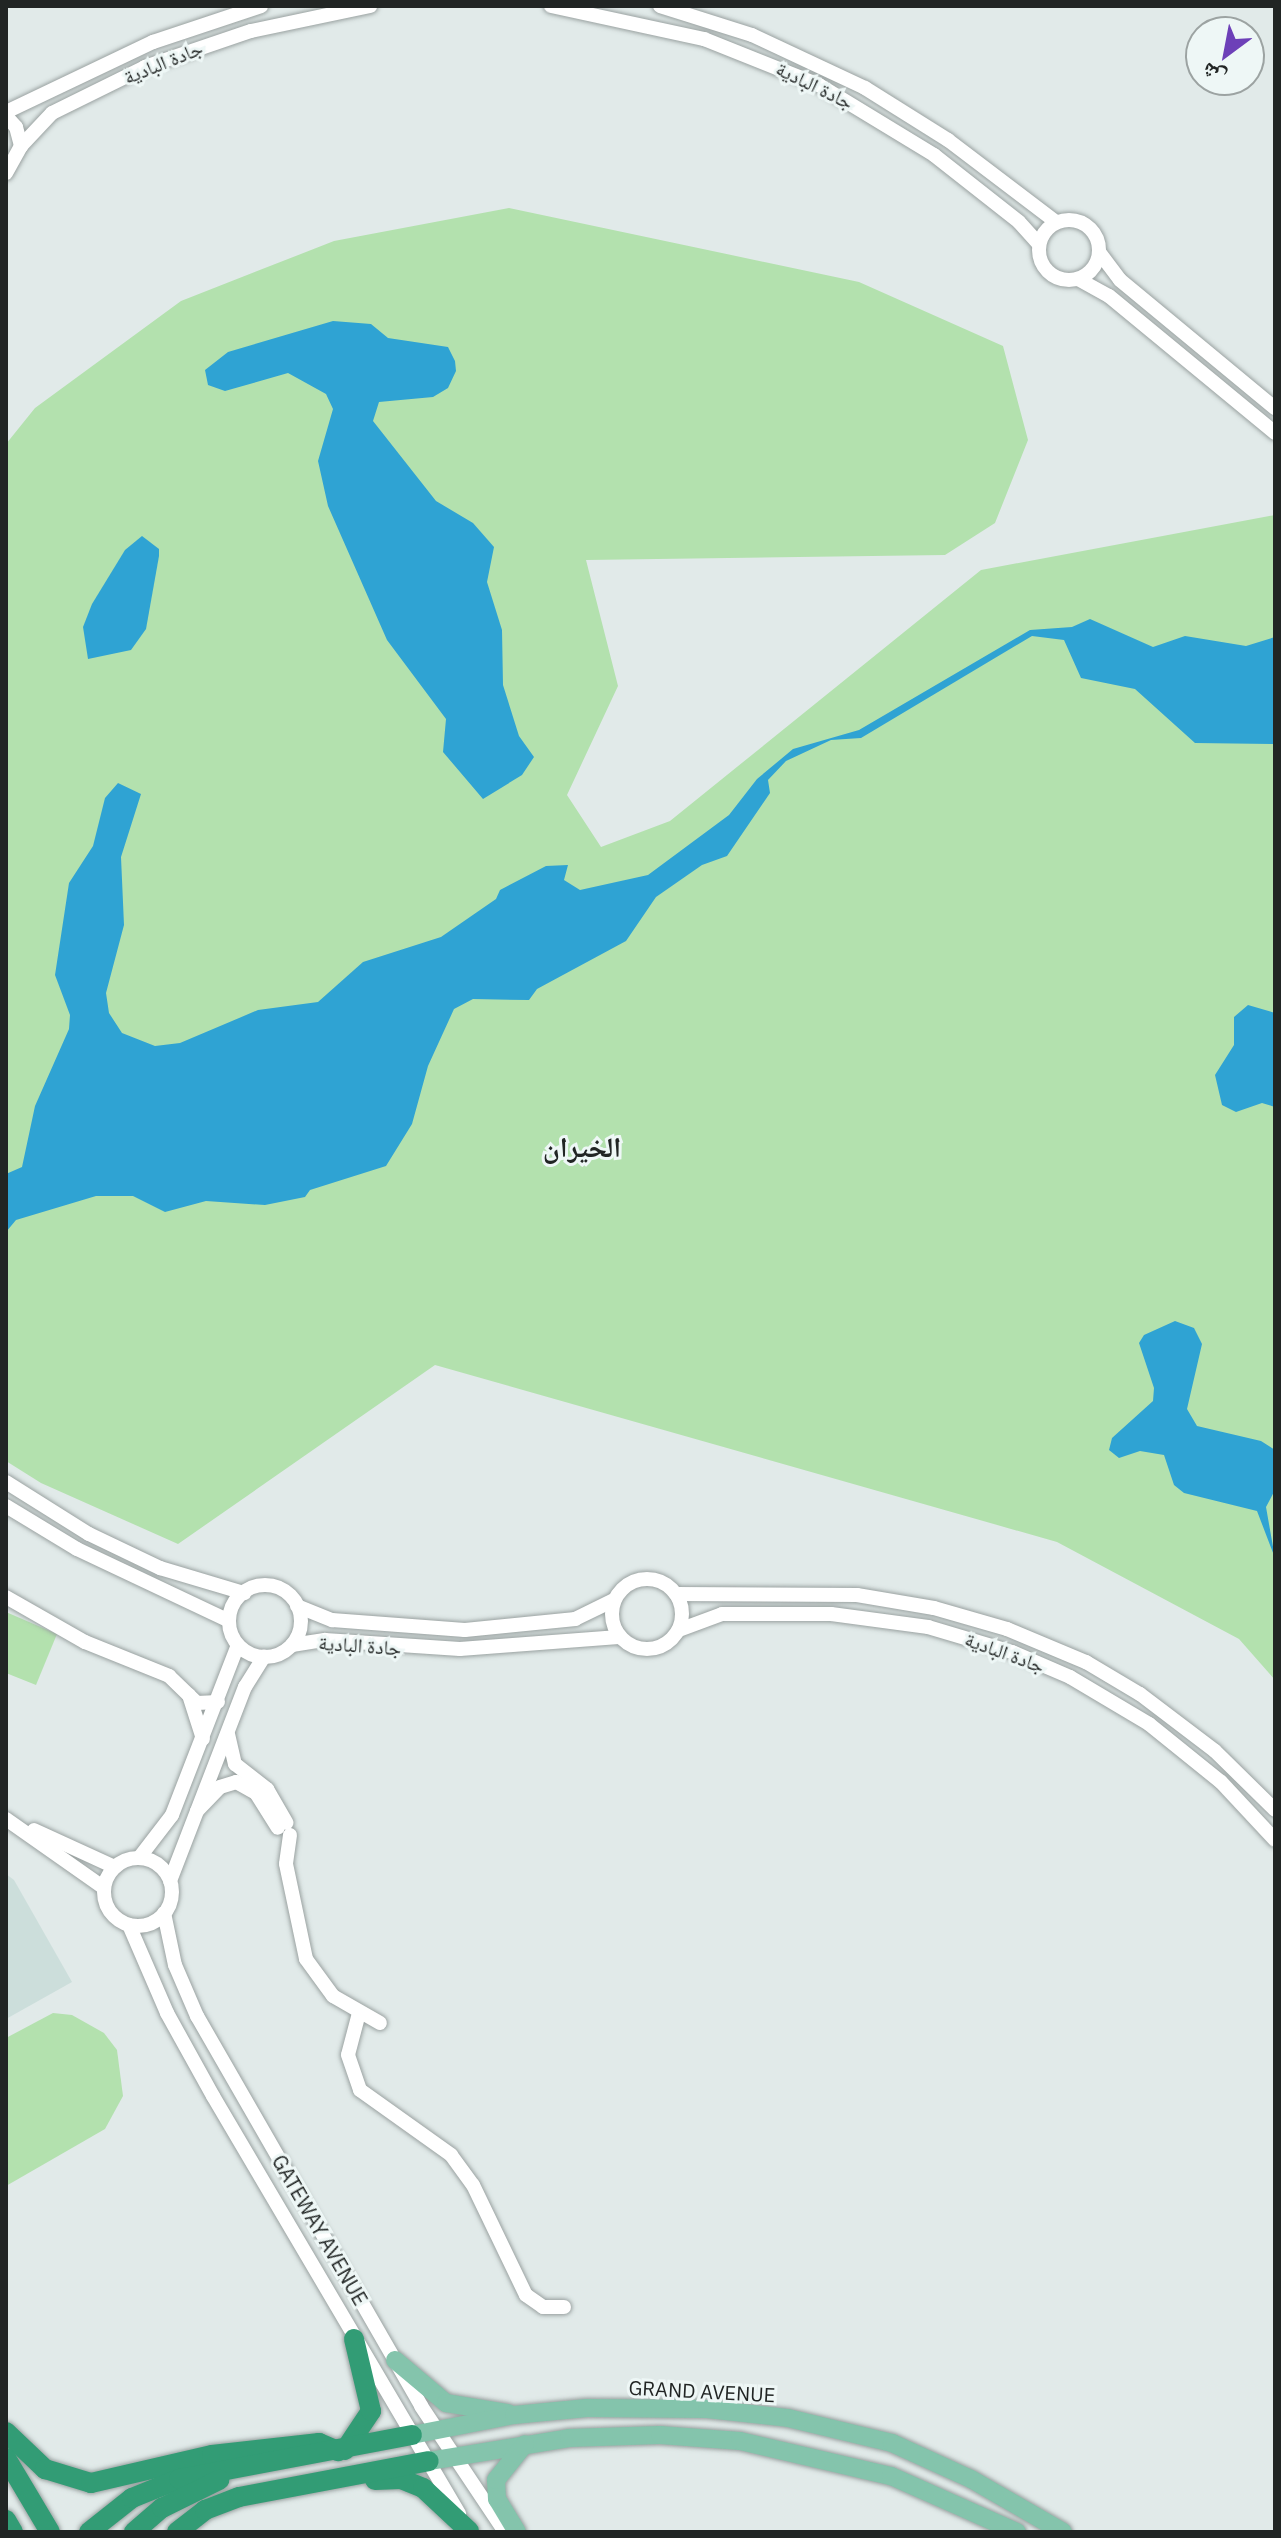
<!DOCTYPE html>
<meta charset="utf-8">
<style>
body{margin:0}
#map{position:relative;width:1281px;height:2538px;overflow:hidden;background:#e1eae9;font-family:"IBM Plex Sans","Noto Naskh Arabic",sans-serif}
div>[style]{position:absolute}
[style*='--x']{left:calc(var(--x)*1px);top:calc(var(--y)*1px);width:calc(var(--w)*1px);rotate:calc(var(--a)*1deg)}
.built>*{inset:0;background:#ccdedb}
.green>*{inset:0;background:#b3e1ae}
.water>*{inset:0;background:#2fa3d3}
.roads{filter:drop-shadow(0 0 2px #9aa2a1) drop-shadow(0 0 2px #9aa2a1)}
.minor>*{height:14px;margin:-7px;padding:0 7px;transform-origin:7px;border-radius:7px;background:#fff}
.minor>.ring{margin:-7px;padding:0;box-sizing:content-box;background:none;border:14px solid #fff;border-radius:50%}
.major>*{height:18px;margin:-9px;padding:0 9px;transform-origin:9px;border-radius:9px;background:#84c4ac}
.highway>*{height:20px;margin:-10px;padding:0 10px;transform-origin:10px;border-radius:10px;background:#329c75}
span{translate:-50% -50%;white-space:nowrap;text-align:center;line-height:1.15;-webkit-text-stroke:6px #eef7f6;paint-order:stroke}
.street-label{font-size:20px;color:#212524}
.district-label{font-size:28px;color:#212524;font-weight:700}
.frame{position:absolute;inset:0;border:8px solid #212524;pointer-events:none}
.north{position:absolute;left:1185px;top:16px;width:80px;height:80px;box-sizing:border-box;background:#eef7f6;border:2px solid #9ca3a2;border-radius:50%;rotate:212deg;font-size:22px;font-weight:700;line-height:32px;text-align:center;color:#212524}
.north::after{content:'';display:block;margin:auto;width:28px;height:36px;background:#6d40b8;clip-path:polygon(50% 0,100% 100%,50% 72%,0 100%)}
</style>
<div id="map">
<div class="built">
<i style="clip-path:polygon(6px 1874px,14px 1880px,72px 1982px,6px 2019px)"></i>
</div>
<div class="green">
<i style="clip-path:polygon(509px 208px,859px 282px,1003px 346px,1028px 440px,995px 523px,945px 555px,586px 560px,618px 686px,567px 795px,601px 847px,670px 821px,981px 570px,1275px 515px,1275px 1680px,1239px 1639px,1057px 1542px,435px 1365px,178px 1544px,41px 1483px,6px 1461px,6px 444px,35px 408px,181px 301px,334px 241px)"></i>
<i style="clip-path:polygon(6px 1612px,57px 1634px,36px 1685px,6px 1673px)"></i>
<i style="clip-path:polygon(53px 2013px,72px 2015px,104px 2033px,117px 2050px,123px 2096px,105px 2129px,6px 2186px,6px 2038px)"></i>
</div>
<div class="water">
<i style="clip-path:polygon(333px 321px,371px 324px,388px 338px,448px 347px,455px 361px,456px 371px,448px 388px,433px 397px,379px 402px,373px 421px,436px 501px,473px 523px,494px 547px,487px 582px,502px 630px,503px 685px,519px 736px,534px 757px,522px 775px,483px 799px,443px 752px,446px 719px,387px 640px,328px 506px,318px 461px,333px 409px,326px 394px,288px 373px,225px 391px,208px 385px,205px 370px,228px 352px)"></i>
<i style="clip-path:polygon(142px 536px,159px 549px,159px 556px,146px 629px,131px 650px,88px 659px,83px 627px,92px 604px,125px 550px)"></i>
<i style="clip-path:polygon(1090px 619px,1153px 647px,1185px 636px,1246px 646px,1275px 637px,1275px 744px,1195px 743px,1135px 689px,1081px 678px,1064px 640px,1032px 636px,861px 738px,831px 740px,786px 761px,768px 780px,770px 793px,727px 856px,702px 865px,656px 897px,626px 941px,537px 989px,529px 1000px,473px 999px,454px 1009px,428px 1066px,412px 1124px,386px 1166px,310px 1190px,305px 1197px,265px 1205px,206px 1201px,165px 1212px,133px 1196px,96px 1196px,16px 1220px,6px 1232px,6px 1174px,22px 1167px,35px 1106px,69px 1029px,70px 1015px,55px 975px,69px 883px,93px 846px,105px 798px,118px 783px,141px 794px,121px 857px,124px 925px,106px 993px,109px 1013px,122px 1033px,155px 1046px,180px 1043px,258px 1010px,318px 1002px,363px 962px,441px 937px,496px 899px,500px 890px,546px 866px,568px 865px,564px 880px,580px 890px,648px 875px,729px 815px,757px 779px,793px 749px,859px 730px,1030px 630px,1072px 627px)"></i>
<i style="clip-path:polygon(1248px 1005px,1275px 1013px,1275px 1107px,1262px 1103px,1236px 1112px,1222px 1105px,1215px 1075px,1234px 1045px,1234px 1017px)"></i>
<i style="clip-path:polygon(1175px 1321px,1194px 1328px,1202px 1344px,1187px 1409px,1197px 1426px,1261px 1441px,1275px 1450px,1275px 1490px,1266px 1507px,1275px 1558px,1257px 1511px,1184px 1493px,1174px 1485px,1164px 1455px,1140px 1451px,1119px 1458px,1109px 1450px,1112px 1438px,1153px 1401px,1154px 1388px,1139px 1343px,1144px 1335px)"></i>
</div>
<div class="roads">
<div class="minor">
<i style="--x:551;--y:6;--w:157;--a:12.2"></i>
<i style="--x:704;--y:39;--w:124;--a:21.8"></i>
<i style="--x:819;--y:85;--w:135;--a:31.3"></i>
<i style="--x:934;--y:155;--w:108;--a:38.2"></i>
<i style="--x:1019;--y:222;--w:30;--a:48"></i>
<i style="--x:660;--y:6;--w:96;--a:17.5"></i>
<i style="--x:752;--y:35;--w:125;--a:25.1"></i>
<i style="--x:865;--y:88;--w:98;--a:32.1"></i>
<i style="--x:948;--y:140;--w:136;--a:37.2"></i>
<i style="--x:6;--y:112;--w:163;--a:-25.5"></i>
<i style="--x:153;--y:42;--w:114;--a:-18.4"></i>
<i style="--x:6;--y:116;--w:15;--a:48"></i>
<i style="--x:16;--y:127;--w:20;--a:75"></i>
<i style="--x:21;--y:146;--w:31;--a:119"></i>
<i style="--x:21;--y:146;--w:45;--a:-46.8"></i>
<i style="--x:52;--y:113;--w:104;--a:-26.3"></i>
<i style="--x:145;--y:67;--w:112;--a:-18.8"></i>
<i style="--x:251;--y:31;--w:122;--a:-11.9"></i>
<i class="ring" style="left:1039px;top:220px;width:46px;height:46px"></i>
<i style="--x:1099;--y:252;--w:35;--a:53"></i>
<i style="--x:1120;--y:280;--w:201;--a:39.6"></i>
<i style="--x:1078;--y:279;--w:35;--a:29"></i>
<i style="--x:1109;--y:296;--w:215;--a:39.5"></i>
<i style="--x:6;--y:1482;--w:98;--a:32.1"></i>
<i style="--x:89;--y:1534;--w:79;--a:25.6"></i>
<i style="--x:160;--y:1568;--w:88;--a:16.6"></i>
<i style="--x:6;--y:1506;--w:83;--a:31.2"></i>
<i style="--x:77;--y:1549;--w:168;--a:25.3"></i>
<i class="ring" style="left:612px;top:1579px;width:56px;height:56px"></i>
<i class="ring" style="left:229px;top:1585px;width:58px;height:58px"></i>
<i style="--x:676;--y:1594;--w:181;--a:0.3"></i>
<i style="--x:857;--y:1595;--w:78;--a:9.6"></i>
<i style="--x:934;--y:1608;--w:76;--a:16"></i>
<i style="--x:1007;--y:1629;--w:86;--a:22.7"></i>
<i style="--x:1086;--y:1662;--w:63;--a:30.7"></i>
<i style="--x:1140;--y:1694;--w:94;--a:37.2"></i>
<i style="--x:1215;--y:1751;--w:84;--a:44.5"></i>
<i style="--x:6;--y:1597;--w:91;--a:29.7"></i>
<i style="--x:85;--y:1642;--w:91;--a:22"></i>
<i style="--x:169;--y:1676;--w:39;--a:44"></i>
<i style="--x:197;--y:1703;--w:21;--a:-3"></i>
<i style="--x:297;--y:1606;--w:38;--a:22"></i>
<i style="--x:332;--y:1620;--w:133;--a:4.3"></i>
<i style="--x:465;--y:1630;--w:111;--a:-5.7"></i>
<i style="--x:575;--y:1619;--w:43;--a:-26"></i>
<i style="--x:679;--y:1630;--w:46;--a:-20.4"></i>
<i style="--x:722;--y:1614;--w:109;--a:0"></i>
<i style="--x:831;--y:1614;--w:98;--a:7.6"></i>
<i style="--x:928;--y:1627;--w:88;--a:16.6"></i>
<i style="--x:1012;--y:1652;--w:63;--a:23.3"></i>
<i style="--x:1070;--y:1677;--w:92;--a:30.7"></i>
<i style="--x:1149;--y:1724;--w:92;--a:38.9"></i>
<i style="--x:1221;--y:1782;--w:79;--a:47"></i>
<i style="--x:292;--y:1645;--w:33;--a:-9"></i>
<i style="--x:325;--y:1640;--w:135;--a:3.8"></i>
<i style="--x:460;--y:1649;--w:159;--a:-4.3"></i>
<i style="--x:189;--y:1695;--w:46;--a:72.3"></i>
<i style="--x:228;--y:1734;--w:31;--a:77"></i>
<i style="--x:235;--y:1764;--w:41;--a:38"></i>
<i style="--x:267;--y:1789;--w:39;--a:60"></i>
<i style="--x:197;--y:1811;--w:33;--a:-46"></i>
<i style="--x:220;--y:1787;--w:17;--a:-17"></i>
<i style="--x:236;--y:1782;--w:23;--a:29"></i>
<i style="--x:256;--y:1793;--w:41;--a:57.8"></i>
<i style="--x:6;--y:1819;--w:120;--a:35.1"></i>
<i style="--x:34;--y:1830;--w:89;--a:24.6"></i>
<i style="--x:290;--y:1835;--w:29;--a:98"></i>
<i style="--x:286;--y:1864;--w:97;--a:78.1"></i>
<i style="--x:306;--y:1959;--w:46;--a:53.9"></i>
<i style="--x:333;--y:1996;--w:54;--a:29.9"></i>
<i style="--x:139;--y:1858;--w:54;--a:-52.5"></i>
<i style="--x:172;--y:1815;--w:182;--a:-68.8"></i>
<i class="ring" style="left:104px;top:1858px;width:54px;height:54px"></i>
<i style="--x:170;--y:1881;--w:208;--a:-68.9"></i>
<i style="--x:245;--y:1687;--w:36;--a:-58"></i>
<i style="--x:164;--y:1913;--w:53;--a:78.1"></i>
<i style="--x:175;--y:1965;--w:56;--a:66.7"></i>
<i style="--x:197;--y:2016;--w:450;--a:60.1"></i>
<i style="--x:421;--y:2406;--w:151;--a:56.3"></i>
<i style="--x:129;--y:1925;--w:96;--a:66.6"></i>
<i style="--x:167;--y:2013;--w:95;--a:61"></i>
<i style="--x:213;--y:2096;--w:485;--a:59.5"></i>
<i style="--x:359;--y:2013;--w:43;--a:104.7"></i>
<i style="--x:348;--y:2055;--w:37;--a:71"></i>
<i style="--x:360;--y:2090;--w:112;--a:35.5"></i>
<i style="--x:451;--y:2155;--w:37;--a:54"></i>
<i style="--x:473;--y:2185;--w:122;--a:64.3"></i>
<i style="--x:526;--y:2295;--w:21;--a:35"></i>
<i style="--x:543;--y:2307;--w:21;--a:0"></i>
</div>
<div class="major">
<i style="--x:395;--y:2360;--w:67;--a:40.1"></i>
<i style="--x:446;--y:2403;--w:63;--a:9.2"></i>
<i style="--x:412;--y:2435;--w:104;--a:-11.1"></i>
<i style="--x:514;--y:2415;--w:73;--a:-5.5"></i>
<i style="--x:587;--y:2408;--w:120;--a:0.5"></i>
<i style="--x:707;--y:2409;--w:81;--a:6.3"></i>
<i style="--x:788;--y:2418;--w:107;--a:13.5"></i>
<i style="--x:892;--y:2443;--w:87;--a:24.5"></i>
<i style="--x:971;--y:2479;--w:106;--a:29.9"></i>
<i style="--x:429;--y:2461;--w:142;--a:-9.3"></i>
<i style="--x:569;--y:2438;--w:91;--a:-1.9"></i>
<i style="--x:660;--y:2435;--w:80;--a:4.3"></i>
<i style="--x:740;--y:2441;--w:155;--a:13.1"></i>
<i style="--x:891;--y:2476;--w:138;--a:24"></i>
<i style="--x:517;--y:2532;--w:39;--a:-121"></i>
<i style="--x:497;--y:2499;--w:19;--a:-93"></i>
<i style="--x:496;--y:2480;--w:46;--a:-51.1"></i>
</div>
<div class="highway">
<i style="--x:6;--y:2432;--w:54;--a:43.5"></i>
<i style="--x:45;--y:2469;--w:48;--a:16.9"></i>
<i style="--x:91;--y:2483;--w:124;--a:-13"></i>
<i style="--x:212;--y:2455;--w:108;--a:-6.4"></i>
<i style="--x:319;--y:2443;--w:21;--a:23"></i>
<i style="--x:345;--y:2450;--w:47;--a:-56.3"></i>
<i style="--x:371;--y:2411;--w:74;--a:-103.3"></i>
<i style="--x:6;--y:2458;--w:86;--a:59.3"></i>
<i style="--x:375;--y:2480;--w:26;--a:-2"></i>
<i style="--x:401;--y:2479;--w:24;--a:22"></i>
<i style="--x:423;--y:2488;--w:63;--a:43.1"></i>
<i style="--x:6;--y:2520;--w:14;--a:60"></i>
<i style="--x:89;--y:2532;--w:55;--a:-38.3"></i>
<i style="--x:132;--y:2498;--w:51;--a:-22"></i>
<i style="--x:179;--y:2479;--w:237;--a:-10.7"></i>
<i style="--x:134;--y:2532;--w:37;--a:-41"></i>
<i style="--x:162;--y:2508;--w:64;--a:-26.2"></i>
<i style="--x:177;--y:2532;--w:36;--a:-38"></i>
<i style="--x:205;--y:2510;--w:36;--a:-21"></i>
<i style="--x:239;--y:2497;--w:193;--a:-10.7"></i>
</div>
</div>
<div class="street-label">
<span style="left:163px;top:62px;rotate:-22deg">جادة البادية</span>
<span style="left:815px;top:85px;rotate:26deg">جادة البادية</span>
<span style="left:360px;top:1645px;rotate:4deg">جادة البادية</span>
<span style="left:1005px;top:1652px;rotate:20deg">جادة البادية</span>
<span style="left:320px;top:2230px;rotate:60deg">GATEWAY AVENUE</span>
<span style="left:702px;top:2391px;rotate:3deg">GRAND AVENUE</span>
</div>
<div class="district-label">
<span style="left:582px;top:1147px">الخيران</span>
</div>
<div class="frame"></div>
<div class="north">ش</div>
</div>
